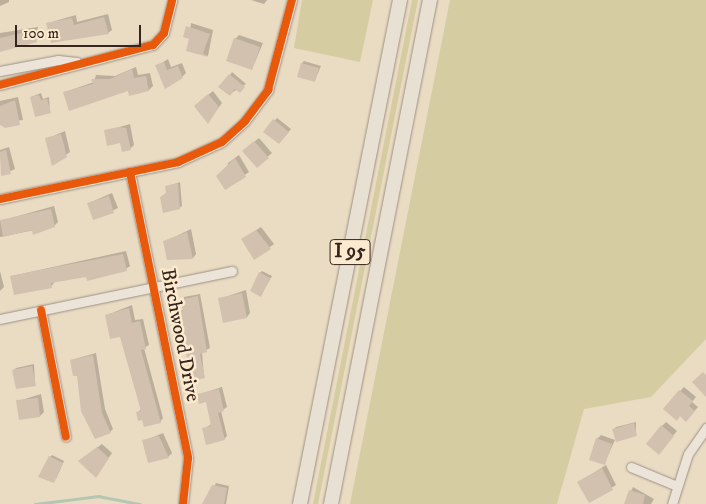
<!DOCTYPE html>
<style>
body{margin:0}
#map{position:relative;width:706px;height:504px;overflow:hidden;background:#eadbc3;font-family:"IM FELL DW Pica",serif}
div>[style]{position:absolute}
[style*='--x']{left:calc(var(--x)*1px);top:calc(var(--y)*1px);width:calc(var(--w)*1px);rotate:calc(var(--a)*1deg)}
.green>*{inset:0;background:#d6cca2}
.shadow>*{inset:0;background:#0003}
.stream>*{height:2.5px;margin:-1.25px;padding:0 1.25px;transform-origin:1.25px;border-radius:1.25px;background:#b5c6b3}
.building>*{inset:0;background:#d2c1af}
.roads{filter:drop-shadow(0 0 1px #9c9183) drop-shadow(0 0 1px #9c9183)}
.minor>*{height:9px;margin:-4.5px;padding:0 4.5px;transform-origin:4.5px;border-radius:4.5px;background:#ece4d9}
.highway>*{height:14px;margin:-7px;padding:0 7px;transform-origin:7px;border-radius:7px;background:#e8e0d3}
.cycleway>*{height:8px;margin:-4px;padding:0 4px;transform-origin:4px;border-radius:4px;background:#e8590c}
span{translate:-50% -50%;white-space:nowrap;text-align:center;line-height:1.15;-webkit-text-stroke:5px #fbeace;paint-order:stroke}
.shield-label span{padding:1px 4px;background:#fbeace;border:1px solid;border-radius:4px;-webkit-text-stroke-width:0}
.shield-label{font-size:19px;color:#36251e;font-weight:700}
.street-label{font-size:20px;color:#36251e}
.scale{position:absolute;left:15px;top:25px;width:126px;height:22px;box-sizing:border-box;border:2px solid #36251e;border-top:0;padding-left:6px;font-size:15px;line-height:18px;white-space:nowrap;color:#36251e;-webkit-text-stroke:4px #fbeace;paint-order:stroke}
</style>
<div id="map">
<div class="green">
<i style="clip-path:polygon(302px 0,373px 0,360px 62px,294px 48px)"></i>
<i style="clip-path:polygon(412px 0,418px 0,318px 504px,313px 504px)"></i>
<i style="clip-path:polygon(450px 0,706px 0,706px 339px,651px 397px,584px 409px,557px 504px,350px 504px)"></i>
</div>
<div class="shadow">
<i style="clip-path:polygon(0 0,9px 0,9px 2px,0 6px)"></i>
<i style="clip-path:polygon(251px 0,267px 0,264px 4px)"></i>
<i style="clip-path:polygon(108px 14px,112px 30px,108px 33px,48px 23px,76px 15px,77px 22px)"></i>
<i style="clip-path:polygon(191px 23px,213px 30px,208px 56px,188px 50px)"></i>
<i style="clip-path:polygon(38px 27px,36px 41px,0 51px,0 33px)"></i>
<i style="clip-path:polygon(239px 35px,263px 43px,252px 69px,235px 39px)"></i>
<i style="clip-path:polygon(168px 59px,171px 67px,182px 63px,186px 73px,182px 77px,157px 66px)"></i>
<i style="clip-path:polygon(304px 61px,321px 66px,315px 80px,302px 63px)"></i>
<i style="clip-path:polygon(136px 67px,138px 75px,150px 73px,153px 86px,149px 90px,130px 94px,128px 90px,65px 92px,94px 82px,96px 75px,115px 76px)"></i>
<i style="clip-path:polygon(232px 72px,246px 84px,230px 94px,230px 75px)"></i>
<i style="clip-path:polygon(213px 91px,222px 103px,208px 122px,199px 102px)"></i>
<i style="clip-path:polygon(41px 93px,43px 99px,49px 97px,50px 112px,31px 97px)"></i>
<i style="clip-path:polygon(18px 97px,23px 120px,0 123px,0 101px)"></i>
<i style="clip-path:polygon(277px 118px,291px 129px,281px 141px,265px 131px)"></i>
<i style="clip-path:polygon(130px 124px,134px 145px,131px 148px,105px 131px)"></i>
<i style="clip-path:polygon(65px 131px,70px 152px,53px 164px,46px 139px)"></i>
<i style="clip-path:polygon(259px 138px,272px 153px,257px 166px,248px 147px)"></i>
<i style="clip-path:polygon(9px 147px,15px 169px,2px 175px,0 150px)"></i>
<i style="clip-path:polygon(239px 155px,249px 172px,225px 188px,228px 163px)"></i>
<i style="clip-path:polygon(180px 182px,182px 206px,179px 208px,166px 187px)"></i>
<i style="clip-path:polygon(112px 193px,118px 208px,94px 219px,89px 203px)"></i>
<i style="clip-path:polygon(54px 206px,58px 222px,54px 226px,0 237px,0 221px)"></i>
<i style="clip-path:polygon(261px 227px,274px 244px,255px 258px,247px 236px)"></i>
<i style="clip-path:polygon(191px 229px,196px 254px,193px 258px,164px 242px)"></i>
<i style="clip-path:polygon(126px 251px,130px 266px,126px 269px,55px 281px,51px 287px,12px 276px)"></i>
<i style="clip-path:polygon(0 271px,4px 287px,0 291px)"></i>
<i style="clip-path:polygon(262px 271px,272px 276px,261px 295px,260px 273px)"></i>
<i style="clip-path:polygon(246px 290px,250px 313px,247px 317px,219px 299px)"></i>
<i style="clip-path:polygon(200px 294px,210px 348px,202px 352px,204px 377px,178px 313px,184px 309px,184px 297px)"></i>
<i style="clip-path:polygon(132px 305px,135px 320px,143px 319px,149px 345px,144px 348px,163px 418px,160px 422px,137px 413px,141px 409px,121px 335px,107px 315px)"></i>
<i style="clip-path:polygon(96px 353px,105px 409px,113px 429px,110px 432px,71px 360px)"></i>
<i style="clip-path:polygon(34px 364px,35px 384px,14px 370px,16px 368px)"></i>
<i style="clip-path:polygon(222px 387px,227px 407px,221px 411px,227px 436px,224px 439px,203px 429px,212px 424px,207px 401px,198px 395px)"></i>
<i style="clip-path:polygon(684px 387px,696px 397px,692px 402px,698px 407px,690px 416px,664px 408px)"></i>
<i style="clip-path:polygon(41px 394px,44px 412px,40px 416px,18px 401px)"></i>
<i style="clip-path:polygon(636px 422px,636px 435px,614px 429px,616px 427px)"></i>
<i style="clip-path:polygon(666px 422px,677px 431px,662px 449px,662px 426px)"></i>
<i style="clip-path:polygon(163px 433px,172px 453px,168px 457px,144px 441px)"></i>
<i style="clip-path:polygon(601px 435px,615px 440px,604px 464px,597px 439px)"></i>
<i style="clip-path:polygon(102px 444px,112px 453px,96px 476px,79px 461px)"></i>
<i style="clip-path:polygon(52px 455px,64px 461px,56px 479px,50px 457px)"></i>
<i style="clip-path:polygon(606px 465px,616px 485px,590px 501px,579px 482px)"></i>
<i style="clip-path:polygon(216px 483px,229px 486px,226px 504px,204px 504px)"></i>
<i style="clip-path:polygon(633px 487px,654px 499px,651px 504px,625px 504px)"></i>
</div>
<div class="stream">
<i style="--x:35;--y:504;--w:64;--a:-7.2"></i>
<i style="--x:98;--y:496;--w:43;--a:10.8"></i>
</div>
<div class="building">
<i style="clip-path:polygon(104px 17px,109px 34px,51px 43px,46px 23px,72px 18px,74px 25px)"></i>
<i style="clip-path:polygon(186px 26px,210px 34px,203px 53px,208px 57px,186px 51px,189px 39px,183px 37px)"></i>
<i style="clip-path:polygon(35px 30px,37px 42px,0 52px,0 38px)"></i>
<i style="clip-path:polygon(234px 38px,260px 47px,252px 70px,226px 61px)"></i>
<i style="clip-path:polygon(164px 62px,167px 70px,178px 66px,183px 78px,165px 89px,155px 65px)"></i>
<i style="clip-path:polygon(301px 63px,319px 68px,315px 82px,297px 77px)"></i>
<i style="clip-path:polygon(132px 69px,134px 78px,146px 76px,149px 91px,129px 96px,128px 91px,69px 111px,63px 92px,93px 84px,91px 79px,110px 79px)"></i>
<i style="clip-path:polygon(229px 74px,245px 87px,240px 93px,235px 89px,230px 96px,218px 87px)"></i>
<i style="clip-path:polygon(208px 94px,219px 107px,208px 124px,194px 106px)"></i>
<i style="clip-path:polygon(39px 95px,41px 100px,47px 99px,51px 113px,35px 117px,30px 97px)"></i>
<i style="clip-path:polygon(15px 100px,20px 125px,5px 128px,0 125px,0 106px)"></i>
<i style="clip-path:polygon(273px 119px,289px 132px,279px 144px,263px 132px)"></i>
<i style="clip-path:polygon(119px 127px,126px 128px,131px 150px,122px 152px,120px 143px,107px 146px,104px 130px)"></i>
<i style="clip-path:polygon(61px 134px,67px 157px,52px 166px,45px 138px)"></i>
<i style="clip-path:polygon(254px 141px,269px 158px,257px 168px,242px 151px)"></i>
<i style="clip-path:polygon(6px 150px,11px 174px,1px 176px,0 152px)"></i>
<i style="clip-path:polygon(235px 158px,246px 177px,225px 190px,216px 176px)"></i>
<i style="clip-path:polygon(178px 183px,180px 209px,163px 213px,160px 197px,166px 193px,165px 186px)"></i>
<i style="clip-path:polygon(109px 196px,114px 213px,93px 220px,87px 203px)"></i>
<i style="clip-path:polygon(51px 209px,55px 227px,33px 235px,32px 230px,3px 237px,0 220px)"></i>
<i style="clip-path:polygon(256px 230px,271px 249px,254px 260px,241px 239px)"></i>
<i style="clip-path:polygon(187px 232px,193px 259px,167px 260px,163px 241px)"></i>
<i style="clip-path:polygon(123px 254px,127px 271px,87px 281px,86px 277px,51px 283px,52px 288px,14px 295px,10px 276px)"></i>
<i style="clip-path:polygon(259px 272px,270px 278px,261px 297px,250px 291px)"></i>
<i style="clip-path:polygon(242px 293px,247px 318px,223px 323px,218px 298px)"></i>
<i style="clip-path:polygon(198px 296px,207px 352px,200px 354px,205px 378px,192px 381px,177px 312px,183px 311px,180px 300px)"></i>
<i style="clip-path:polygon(129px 308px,132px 323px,140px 321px,146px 349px,141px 350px,161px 423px,144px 427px,142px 420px,138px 421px,136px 412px,141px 411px,120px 337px,110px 339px,105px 315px)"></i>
<i style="clip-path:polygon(93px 355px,102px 413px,111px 433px,95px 439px,81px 411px,77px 376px,73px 376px,70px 360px)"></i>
<i style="clip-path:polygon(32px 366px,36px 386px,16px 389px,12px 370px)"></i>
<i style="clip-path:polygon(703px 372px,706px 375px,706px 397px,692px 382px)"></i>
<i style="clip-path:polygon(219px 389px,224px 411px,218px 413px,225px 440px,206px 445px,202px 428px,211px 426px,206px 402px,199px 404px,197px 394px)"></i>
<i style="clip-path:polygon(679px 390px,693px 401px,689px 406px,695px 411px,686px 422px,680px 416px,677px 421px,663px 409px)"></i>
<i style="clip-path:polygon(38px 398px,40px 417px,19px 420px,16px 400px)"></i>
<i style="clip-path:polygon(634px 423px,637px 436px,616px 442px,612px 429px)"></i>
<i style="clip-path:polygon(661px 425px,674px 436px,659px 455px,646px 444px)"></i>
<i style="clip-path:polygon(159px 436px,169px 458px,148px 463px,142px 440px)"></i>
<i style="clip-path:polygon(596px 438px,612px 444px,605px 465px,589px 460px)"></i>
<i style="clip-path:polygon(97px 447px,109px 458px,96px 478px,78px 461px)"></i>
<i style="clip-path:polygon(49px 456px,63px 463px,54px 483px,38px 477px)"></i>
<i style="clip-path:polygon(602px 468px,613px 490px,589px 503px,577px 482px)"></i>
<i style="clip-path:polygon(212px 485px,227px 488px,224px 504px,202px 504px)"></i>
<i style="clip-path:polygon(629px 490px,645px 495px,643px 504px,624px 504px)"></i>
</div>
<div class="roads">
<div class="minor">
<i style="--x:0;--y:71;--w:59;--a:-10.7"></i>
<i style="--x:58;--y:60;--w:19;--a:6"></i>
<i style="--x:0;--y:85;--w:158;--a:-14.7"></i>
<i style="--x:153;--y:45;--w:16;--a:-47"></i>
<i style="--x:164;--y:33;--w:34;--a:-76"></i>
<i style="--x:130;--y:172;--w:292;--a:78.5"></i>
<i style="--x:188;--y:458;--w:46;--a:96.2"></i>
<i style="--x:0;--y:199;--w:182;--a:-11.7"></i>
<i style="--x:178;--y:162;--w:48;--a:-24.4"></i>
<i style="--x:222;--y:142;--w:31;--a:-42"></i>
<i style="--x:245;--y:121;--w:39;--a:-53"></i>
<i style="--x:268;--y:90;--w:93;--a:-75.1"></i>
<i style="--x:41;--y:310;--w:129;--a:78.9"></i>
<i style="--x:0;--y:319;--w:237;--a:-11.7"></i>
<i style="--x:631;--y:467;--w:50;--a:22.4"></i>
<i style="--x:672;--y:504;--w:52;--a:-72.3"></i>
<i style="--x:688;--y:454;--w:32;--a:-55"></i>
</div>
<div class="highway">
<i style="--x:300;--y:504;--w:514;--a:-78.78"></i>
<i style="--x:331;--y:504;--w:514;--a:-78.89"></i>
</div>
</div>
<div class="cycleway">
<i style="--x:0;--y:85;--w:158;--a:-14.7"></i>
<i style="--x:153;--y:45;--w:16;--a:-47"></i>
<i style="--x:164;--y:33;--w:34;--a:-76"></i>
<i style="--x:130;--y:172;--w:292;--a:78.5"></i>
<i style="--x:188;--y:458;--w:46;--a:96.2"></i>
<i style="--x:0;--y:199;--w:182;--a:-11.7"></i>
<i style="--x:178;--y:162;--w:48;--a:-24.4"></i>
<i style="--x:222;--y:142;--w:31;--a:-42"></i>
<i style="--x:245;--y:121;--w:39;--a:-53"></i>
<i style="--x:268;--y:90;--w:93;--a:-75.1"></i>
<i style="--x:41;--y:310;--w:129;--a:78.9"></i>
</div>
<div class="shield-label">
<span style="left:350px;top:252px">I 95</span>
</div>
<div class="street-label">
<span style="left:180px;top:335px;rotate:79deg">Birchwood Drive</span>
</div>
<div class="scale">100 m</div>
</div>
